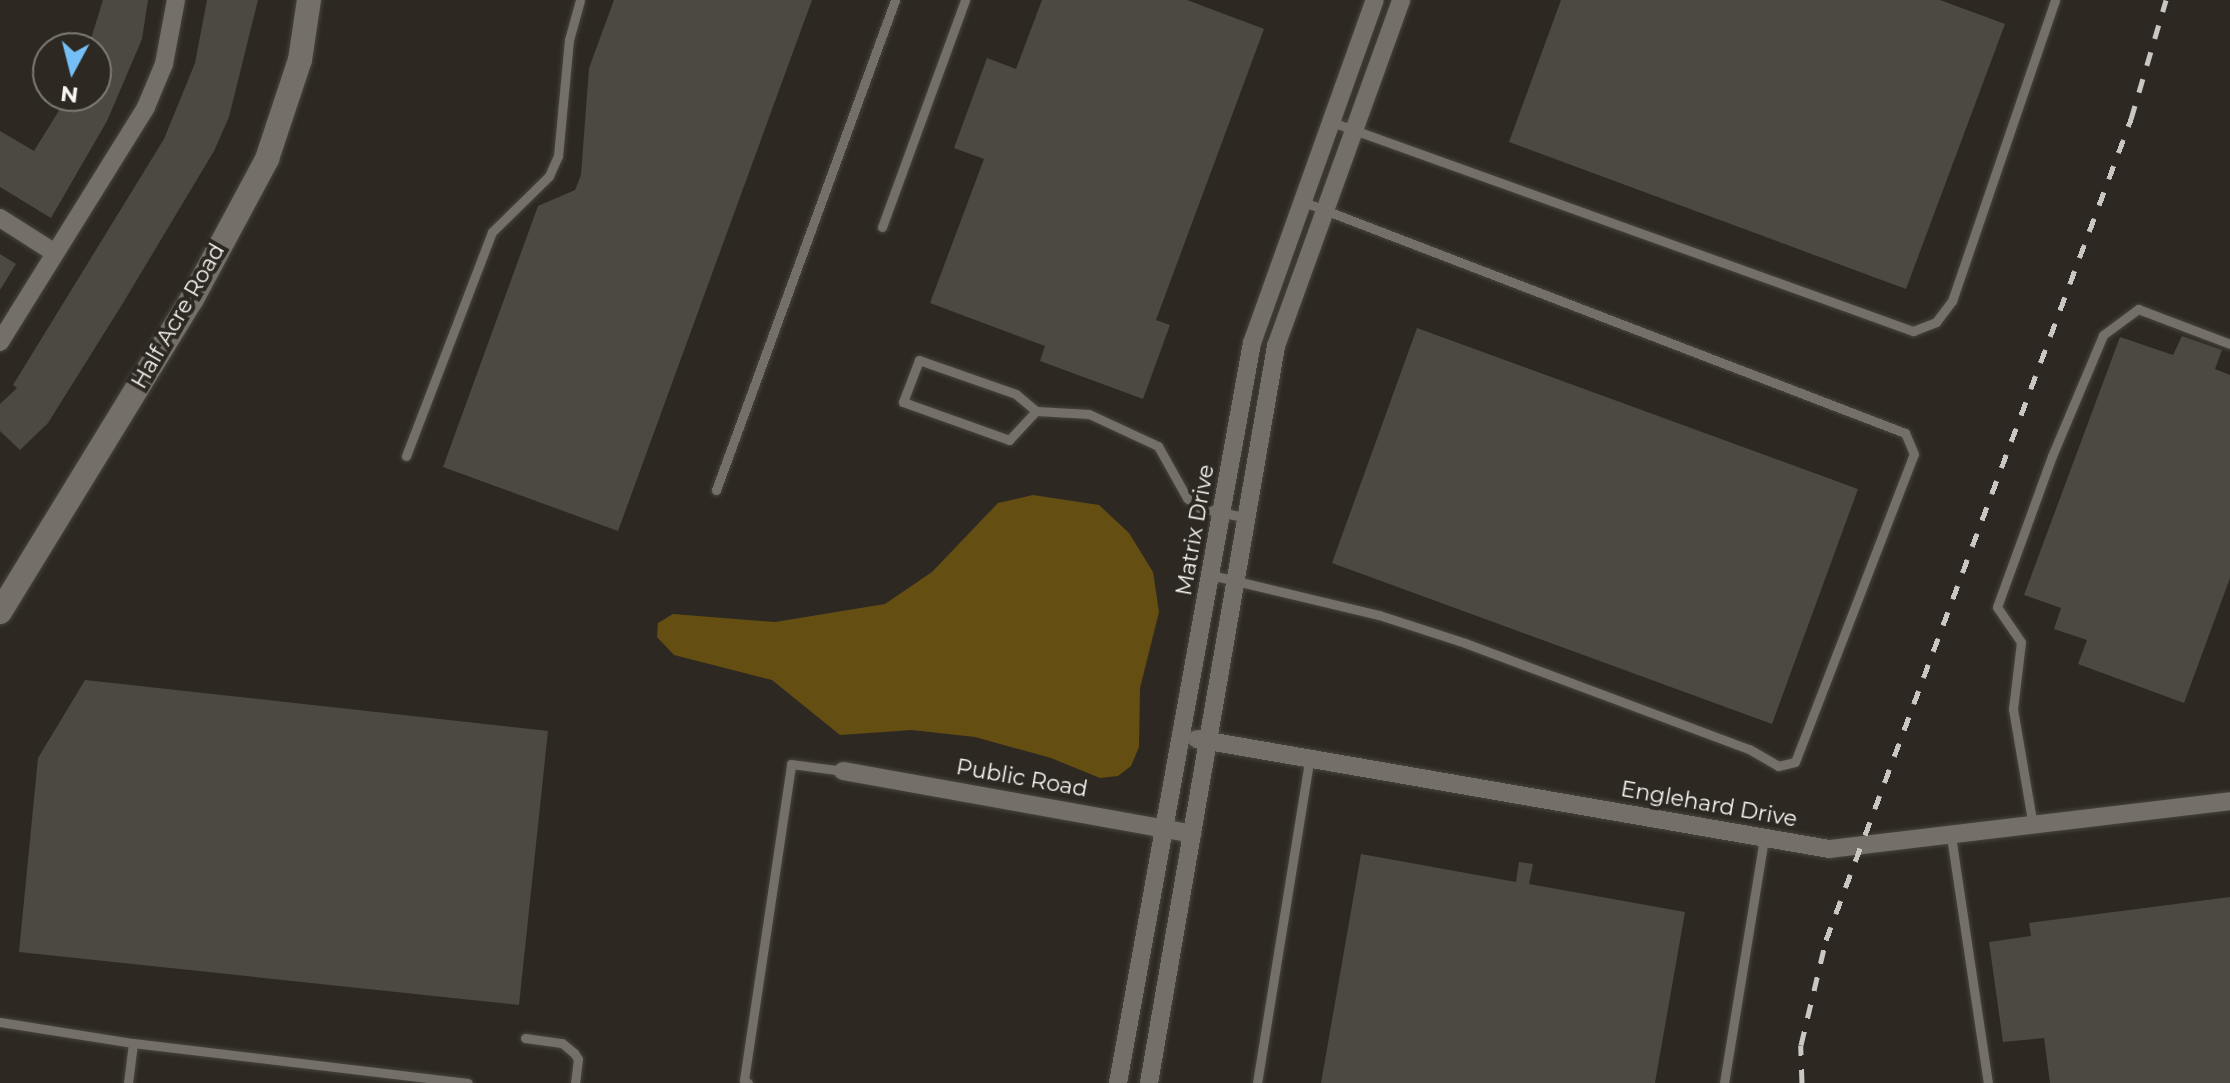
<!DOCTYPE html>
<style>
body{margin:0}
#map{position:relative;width:2230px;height:1083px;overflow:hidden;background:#2d2922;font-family:Montserrat,sans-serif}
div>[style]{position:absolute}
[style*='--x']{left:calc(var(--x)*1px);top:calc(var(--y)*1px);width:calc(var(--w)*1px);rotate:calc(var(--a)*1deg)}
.water>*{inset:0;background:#644e12}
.building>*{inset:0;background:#4c4941}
.roads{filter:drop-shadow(0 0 2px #47443d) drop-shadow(0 0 2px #47443d)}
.lane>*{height:9px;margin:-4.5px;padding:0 4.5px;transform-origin:4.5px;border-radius:4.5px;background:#747068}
.street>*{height:18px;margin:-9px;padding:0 9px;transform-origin:9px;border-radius:9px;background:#747068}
.secondary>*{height:24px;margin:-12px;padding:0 12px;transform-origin:12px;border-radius:12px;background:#747068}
.rail>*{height:5px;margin-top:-2.5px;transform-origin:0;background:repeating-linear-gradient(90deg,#cac7c2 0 14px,transparent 0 28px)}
span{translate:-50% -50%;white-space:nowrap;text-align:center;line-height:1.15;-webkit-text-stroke:8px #2d2922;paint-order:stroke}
.street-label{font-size:22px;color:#f7f5f0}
.north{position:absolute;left:32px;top:32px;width:80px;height:80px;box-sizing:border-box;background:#2d2922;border:2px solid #7e7b74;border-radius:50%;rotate:187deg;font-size:22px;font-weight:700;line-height:32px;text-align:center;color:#f7f5f0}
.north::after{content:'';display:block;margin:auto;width:28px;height:36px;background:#74c0f6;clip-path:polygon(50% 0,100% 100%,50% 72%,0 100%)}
</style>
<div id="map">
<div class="water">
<i style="clip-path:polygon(1033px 495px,1099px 505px,1129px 533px,1153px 572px,1159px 612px,1140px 688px,1139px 747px,1131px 766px,1118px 776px,1100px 778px,1051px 758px,975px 737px,912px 730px,840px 735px,772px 680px,674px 655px,657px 637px,658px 623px,673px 614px,775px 622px,885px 604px,932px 572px,998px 503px)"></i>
</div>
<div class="building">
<i style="clip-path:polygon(103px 0,148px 0,142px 39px,107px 121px,51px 218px,0 187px,0 131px,34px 151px,68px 96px,96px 96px,96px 48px,88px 48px)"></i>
<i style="clip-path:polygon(207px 0,258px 0,229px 117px,214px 151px,123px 303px,48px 423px,20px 450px,0 431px,0 404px,17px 388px,13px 385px,164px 139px,195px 63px)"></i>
<i style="clip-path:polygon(614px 0,812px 0,618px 531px,443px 467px,538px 206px,575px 190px,581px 175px,589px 68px)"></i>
<i style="clip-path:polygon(1042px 0,1187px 0,1264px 29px,1156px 320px,1170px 325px,1143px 399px,1040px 361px,1045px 346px,930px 303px,984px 159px,954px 148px,987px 58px,1016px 69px)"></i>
<i style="clip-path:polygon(1561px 0,1940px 0,2005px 24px,1906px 289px,1509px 142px)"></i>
<i style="clip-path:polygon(0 254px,16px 264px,0 290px)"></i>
<i style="clip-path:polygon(1417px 328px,1858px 489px,1772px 724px,1332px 563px)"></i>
<i style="clip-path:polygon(2182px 336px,2222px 350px,2215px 369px,2230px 375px,2230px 578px,2184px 703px,2078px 664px,2087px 640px,2054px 629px,2061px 608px,2024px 595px,2120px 337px,2173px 355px)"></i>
<i style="clip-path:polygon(85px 680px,548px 731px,519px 1005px,19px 952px,38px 758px)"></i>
<i style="clip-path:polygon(1361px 854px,1516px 882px,1519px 862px,1533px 864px,1529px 884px,1685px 912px,1655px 1083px,1321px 1083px)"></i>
<i style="clip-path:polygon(2230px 897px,2230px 1083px,2050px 1083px,2044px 1038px,2003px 1042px,1989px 942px,2031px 936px,2029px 923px)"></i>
</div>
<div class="roads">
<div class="lane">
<i style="--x:1329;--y:121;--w:621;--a:19.78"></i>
<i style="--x:1913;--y:331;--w:25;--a:-21"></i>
<i style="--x:1936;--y:322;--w:26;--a:-53"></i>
<i style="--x:1952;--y:301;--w:318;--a:-71.1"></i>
<i style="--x:882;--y:227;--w:242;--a:-69.9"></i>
<i style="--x:1036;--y:411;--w:26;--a:-140"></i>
<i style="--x:1016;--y:394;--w:103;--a:-160.7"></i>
<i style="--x:919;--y:360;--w:45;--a:110.9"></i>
<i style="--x:903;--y:402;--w:113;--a:19.7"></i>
<i style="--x:1009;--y:440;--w:40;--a:-47"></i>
<i style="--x:1036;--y:411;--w:53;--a:3.2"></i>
<i style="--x:1089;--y:414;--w:76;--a:24.9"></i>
<i style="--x:1158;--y:446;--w:60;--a:60.9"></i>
<i style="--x:1187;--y:498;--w:16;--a:38"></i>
<i style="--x:1200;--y:508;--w:49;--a:11.8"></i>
<i style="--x:406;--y:456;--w:240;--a:-69"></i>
<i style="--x:492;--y:232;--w:80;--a:-44.5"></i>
<i style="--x:549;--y:176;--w:22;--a:-66"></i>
<i style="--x:558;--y:156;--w:117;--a:-84.6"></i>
<i style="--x:569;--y:40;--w:41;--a:-74.6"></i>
<i style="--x:716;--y:490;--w:522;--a:-69.93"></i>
<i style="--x:1211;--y:575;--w:173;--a:13.4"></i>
<i style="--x:1379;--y:615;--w:90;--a:18"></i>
<i style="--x:1465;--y:643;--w:303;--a:20.5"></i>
<i style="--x:1749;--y:749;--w:34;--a:30"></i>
<i style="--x:1778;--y:766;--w:17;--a:-13"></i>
<i style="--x:1795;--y:762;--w:330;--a:-68.9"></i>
<i style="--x:1914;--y:454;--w:23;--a:-113"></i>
<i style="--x:1905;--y:433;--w:644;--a:-158.98"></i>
<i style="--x:2033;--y:826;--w:119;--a:-99.7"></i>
<i style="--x:2013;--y:709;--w:67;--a:-83.2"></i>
<i style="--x:2021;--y:642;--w:42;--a:-124.4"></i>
<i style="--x:1997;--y:607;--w:161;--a:-70"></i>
<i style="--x:2052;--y:456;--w:131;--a:-67.1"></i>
<i style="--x:2103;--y:335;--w:44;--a:-36.6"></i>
<i style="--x:2138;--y:309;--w:98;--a:20.8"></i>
<i style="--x:1951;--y:836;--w:250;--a:81.5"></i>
<i style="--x:0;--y:1022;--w:135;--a:9"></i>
<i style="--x:133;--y:1043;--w:40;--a:97.1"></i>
<i style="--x:525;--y:1038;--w:37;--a:8"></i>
<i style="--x:562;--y:1043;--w:16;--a:40"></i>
<i style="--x:574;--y:1053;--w:7;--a:56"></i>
<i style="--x:578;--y:1059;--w:24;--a:97"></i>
<i style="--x:133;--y:1043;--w:337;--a:6.8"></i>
<i style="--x:748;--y:1083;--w:5;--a:-143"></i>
<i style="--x:744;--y:1080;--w:319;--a:-81.5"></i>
<i style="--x:791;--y:764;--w:52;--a:7.7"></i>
<i style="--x:1257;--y:1083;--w:330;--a:-80.8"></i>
<i style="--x:1724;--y:1083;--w:248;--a:-80.7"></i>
</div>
<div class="street">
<i style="--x:0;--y:218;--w:65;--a:32.5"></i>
<i style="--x:0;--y:342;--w:277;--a:-58.1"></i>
<i style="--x:146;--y:107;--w:47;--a:-67.3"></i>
<i style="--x:164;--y:64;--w:65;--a:-79.4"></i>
<i style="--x:1197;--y:739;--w:642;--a:9.87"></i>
<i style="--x:1829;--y:849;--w:404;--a:-6.8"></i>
<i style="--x:843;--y:771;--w:355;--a:10.2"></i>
<i style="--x:1118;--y:1083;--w:752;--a:-79.74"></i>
<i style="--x:1252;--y:343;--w:364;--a:-70.3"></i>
<i style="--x:1149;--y:1083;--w:748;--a:-80.22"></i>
<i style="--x:1276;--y:346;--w:368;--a:-70.1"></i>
</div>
<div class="secondary">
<i style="--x:0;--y:612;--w:367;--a:-58.5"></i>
<i style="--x:192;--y:299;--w:159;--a:-61.8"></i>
<i style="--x:267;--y:159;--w:104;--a:-71.6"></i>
<i style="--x:300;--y:60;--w:61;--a:-81.5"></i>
</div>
</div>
<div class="rail">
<i style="--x:1802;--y:1083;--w:38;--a:-92"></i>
<i style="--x:1801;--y:1045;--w:108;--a:-76.6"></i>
<i style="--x:1826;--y:940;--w:876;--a:-69.62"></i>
<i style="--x:2131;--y:119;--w:124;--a:-73.6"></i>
</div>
<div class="street-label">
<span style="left:178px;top:316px;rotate:-60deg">Half Acre Road</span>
<span style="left:1195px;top:530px;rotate:-80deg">Matrix Drive</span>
<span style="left:1022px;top:778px;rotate:10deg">Public Road</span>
<span style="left:1709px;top:804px;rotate:10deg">Englehard Drive</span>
</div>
<div class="north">N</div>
</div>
